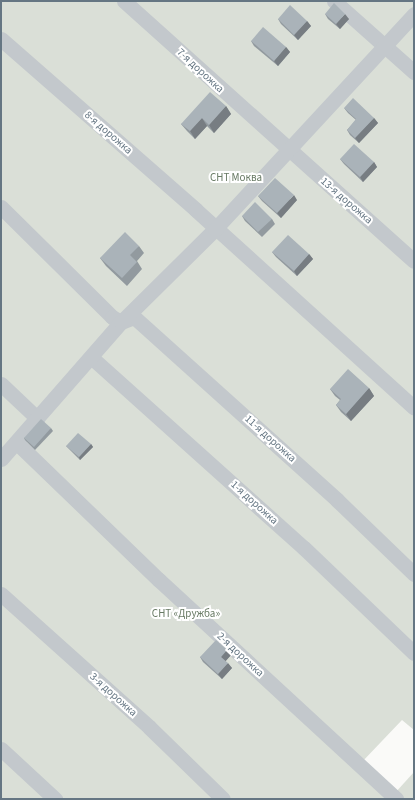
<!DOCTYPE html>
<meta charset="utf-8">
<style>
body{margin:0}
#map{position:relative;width:415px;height:800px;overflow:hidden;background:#fafaf8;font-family:"Source Sans 3",sans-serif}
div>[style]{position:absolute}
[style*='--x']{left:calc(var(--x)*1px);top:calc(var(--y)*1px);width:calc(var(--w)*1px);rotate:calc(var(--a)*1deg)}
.green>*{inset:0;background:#dadfd7}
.minor>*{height:15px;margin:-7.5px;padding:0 7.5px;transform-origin:7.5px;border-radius:7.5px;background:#c3c8cc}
.wall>*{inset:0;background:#929a9f}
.shaded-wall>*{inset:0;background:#777d82}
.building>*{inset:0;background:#aab3b9}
span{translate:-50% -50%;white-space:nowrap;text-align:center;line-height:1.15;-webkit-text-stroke:4px #fff;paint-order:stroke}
.street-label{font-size:11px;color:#657683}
.park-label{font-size:11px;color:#687a64}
.frame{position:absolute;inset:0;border:2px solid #657683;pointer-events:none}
</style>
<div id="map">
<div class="green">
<i style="clip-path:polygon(1px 1px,414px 1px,414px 730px,402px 720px,361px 763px,390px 799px,1px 799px)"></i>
<i style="clip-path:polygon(414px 772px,414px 799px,401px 799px,395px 793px)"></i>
</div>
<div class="minor">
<i style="--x:124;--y:1;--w:389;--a:41.9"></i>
<i style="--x:334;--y:1;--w:107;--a:41.6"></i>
<i style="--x:1;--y:39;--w:259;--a:41.2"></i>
<i style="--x:196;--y:210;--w:294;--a:42.2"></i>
<i style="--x:1;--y:207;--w:156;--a:44.7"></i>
<i style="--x:112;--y:317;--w:10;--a:29"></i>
<i style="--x:121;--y:322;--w:14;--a:-21"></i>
<i style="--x:134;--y:317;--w:273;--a:42"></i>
<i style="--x:337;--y:500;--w:107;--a:43.9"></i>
<i style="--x:91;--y:357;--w:286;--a:41.9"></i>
<i style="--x:304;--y:548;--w:152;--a:43.7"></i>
<i style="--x:1;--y:384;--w:50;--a:43.4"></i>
<i style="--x:17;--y:443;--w:197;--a:44"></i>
<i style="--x:159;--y:580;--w:323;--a:42.7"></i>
<i style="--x:1;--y:459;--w:182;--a:-48.8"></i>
<i style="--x:121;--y:322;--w:132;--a:-44.7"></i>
<i style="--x:215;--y:229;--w:293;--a:-47.2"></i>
<i style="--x:1;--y:594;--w:199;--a:41.9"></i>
<i style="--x:149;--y:727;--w:103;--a:44.2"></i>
<i style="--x:1;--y:749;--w:74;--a:42.8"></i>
</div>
<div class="wall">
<i style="clip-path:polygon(325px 14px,349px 19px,340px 29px,328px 19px)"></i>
<i style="clip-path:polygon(278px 19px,307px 21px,311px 26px,298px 40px,281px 24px)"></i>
<i style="clip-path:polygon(251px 41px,286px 47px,290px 52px,278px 66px,254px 46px)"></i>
<i style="clip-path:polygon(226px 106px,231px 114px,214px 133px,207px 126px,195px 139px,187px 131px,181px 124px)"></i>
<i style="clip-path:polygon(344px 108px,374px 118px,378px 123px,359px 143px,350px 135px,347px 130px,356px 120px,348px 113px)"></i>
<i style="clip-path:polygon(340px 159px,374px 162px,377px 167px,363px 182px,344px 164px)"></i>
<i style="clip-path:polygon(258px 196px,297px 200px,281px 218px,262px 201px)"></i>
<i style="clip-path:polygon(242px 216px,272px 219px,275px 224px,262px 237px,245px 221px)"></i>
<i style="clip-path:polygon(139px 246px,144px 253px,137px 261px,142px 269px,127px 286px,106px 266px,100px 258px)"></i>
<i style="clip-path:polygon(272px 252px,309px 254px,313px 259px,297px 276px,276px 257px)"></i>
<i style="clip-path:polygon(369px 388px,374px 396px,351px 421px,341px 412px,336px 405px,340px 400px,335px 396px,330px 389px)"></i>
<i style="clip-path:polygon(51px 428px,53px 431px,35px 450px,25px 440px,24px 438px)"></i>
<i style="clip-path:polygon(91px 444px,93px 447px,80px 460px,66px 446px)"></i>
<i style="clip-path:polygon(227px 650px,231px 655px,225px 661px,232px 668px,222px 679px,203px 662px,200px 657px)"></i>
</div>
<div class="shaded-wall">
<i style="clip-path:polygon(345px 14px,349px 19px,340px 29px,336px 24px)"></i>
<i style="clip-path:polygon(307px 21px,311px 26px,298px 40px,294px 35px)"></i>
<i style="clip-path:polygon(286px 47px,290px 52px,278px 66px,274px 61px)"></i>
<i style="clip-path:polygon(226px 106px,231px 114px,214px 133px,209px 125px)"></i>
<i style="clip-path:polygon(202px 118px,207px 126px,195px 139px,190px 131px)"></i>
<i style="clip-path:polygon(374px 118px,378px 123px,359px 143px,355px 138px)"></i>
<i style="clip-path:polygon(374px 162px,377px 167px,363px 182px,360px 177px)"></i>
<i style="clip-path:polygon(294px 195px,297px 200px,281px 218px,277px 213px)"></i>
<i style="clip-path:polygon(309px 254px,313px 259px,297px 276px,294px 271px)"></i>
<i style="clip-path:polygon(369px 388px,374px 396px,351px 421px,346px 414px)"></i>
<i style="clip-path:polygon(91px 444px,93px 447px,80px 460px,79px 457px)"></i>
<i style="clip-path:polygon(227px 650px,231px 655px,225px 662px,221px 657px)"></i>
<i style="clip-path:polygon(228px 663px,232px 668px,222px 679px,218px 674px)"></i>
</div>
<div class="building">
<i style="clip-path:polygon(334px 3px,345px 14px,336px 24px,325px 14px)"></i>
<i style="clip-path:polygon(290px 5px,307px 21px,294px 35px,278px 19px)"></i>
<i style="clip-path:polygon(263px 27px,286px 47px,274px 61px,251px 41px)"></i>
<i style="clip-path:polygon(210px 92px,226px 106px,209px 125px,202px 118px,190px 131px,181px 124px)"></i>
<i style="clip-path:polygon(353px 98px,374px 118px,355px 138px,347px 130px,356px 119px,344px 108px)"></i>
<i style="clip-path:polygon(354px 144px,374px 162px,360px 177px,340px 159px)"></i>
<i style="clip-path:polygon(275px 178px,294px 195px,277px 213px,258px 196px)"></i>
<i style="clip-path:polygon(255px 202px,272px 219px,258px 232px,242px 216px)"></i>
<i style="clip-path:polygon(125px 232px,139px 246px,130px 255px,137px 262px,122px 278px,100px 258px)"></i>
<i style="clip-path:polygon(288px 235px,309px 254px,294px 271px,272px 252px)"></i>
<i style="clip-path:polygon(348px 369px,369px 388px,346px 414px,336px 405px,341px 399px,330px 389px)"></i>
<i style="clip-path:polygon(41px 419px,51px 428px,34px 447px,24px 438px)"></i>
<i style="clip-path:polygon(78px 433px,91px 444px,79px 457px,66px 446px)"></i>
<i style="clip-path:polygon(216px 640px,227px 650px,221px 657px,228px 663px,218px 674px,200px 657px)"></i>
</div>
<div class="street-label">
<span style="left:200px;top:71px;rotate:43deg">7-я дорожка</span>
<span style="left:108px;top:133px;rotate:41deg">8-я дорожка</span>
<span style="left:346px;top:201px;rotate:41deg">13-я дорожка</span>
<span style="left:270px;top:439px;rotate:42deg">11-я дорожка</span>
<span style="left:254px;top:503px;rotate:42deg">1-я дорожка</span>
<span style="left:240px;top:655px;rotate:43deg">2-я дорожка</span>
<span style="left:113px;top:695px;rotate:42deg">3-я дорожка</span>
</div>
<div class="park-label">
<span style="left:236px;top:178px">СНТ Моква</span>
<span style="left:186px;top:614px">СНТ «Дружба»</span>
</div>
<div class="frame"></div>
</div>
